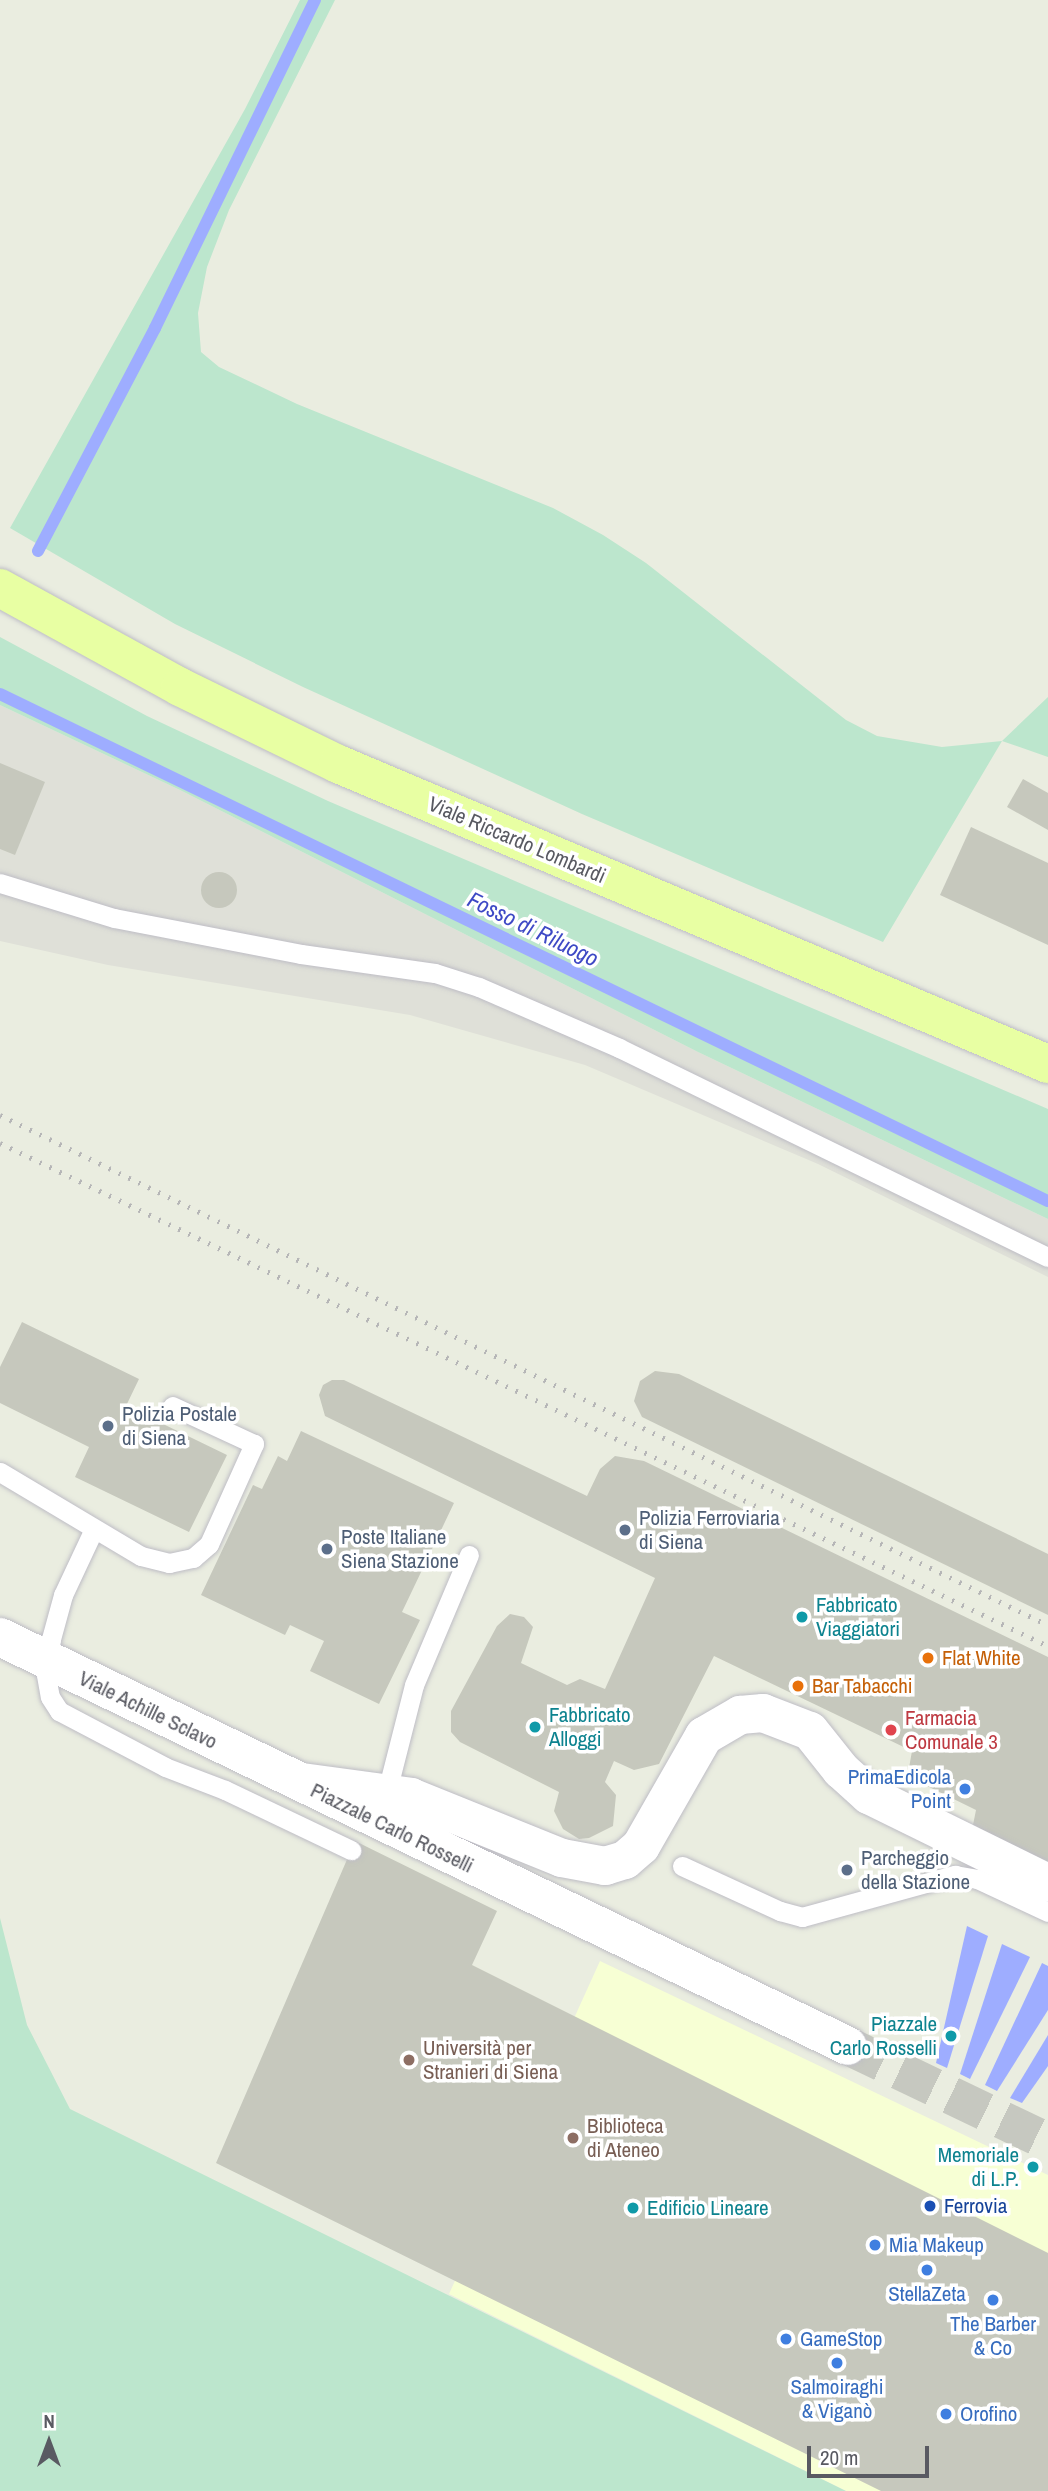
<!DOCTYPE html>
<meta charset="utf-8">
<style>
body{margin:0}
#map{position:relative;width:1048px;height:2491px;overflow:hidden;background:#eaede0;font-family:"Archivo Narrow",sans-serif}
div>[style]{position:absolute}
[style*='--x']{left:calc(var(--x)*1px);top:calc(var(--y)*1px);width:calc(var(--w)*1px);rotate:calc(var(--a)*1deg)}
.commercial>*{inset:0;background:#f7ffd4}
.industrial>*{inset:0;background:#dfe0d8}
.green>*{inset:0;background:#bce6cd}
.water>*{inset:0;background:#9eadff}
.stream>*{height:12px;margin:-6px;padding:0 6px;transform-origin:6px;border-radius:6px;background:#9eadff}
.building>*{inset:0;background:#c6c8bd}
.round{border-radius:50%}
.secondary-tunnel>*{height:38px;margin-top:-19px;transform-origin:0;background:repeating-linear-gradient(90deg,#c6c8c0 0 38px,transparent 0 57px)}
.roads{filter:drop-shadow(0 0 2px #bebdc5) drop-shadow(0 0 2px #bebdc5)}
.service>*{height:19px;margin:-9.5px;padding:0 9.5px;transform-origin:9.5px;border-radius:9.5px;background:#fff}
.tertiary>*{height:38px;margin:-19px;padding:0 19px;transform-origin:19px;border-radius:19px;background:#fff}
.secondary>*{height:38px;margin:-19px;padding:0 19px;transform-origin:19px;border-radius:19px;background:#fff}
.primary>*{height:38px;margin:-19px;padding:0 19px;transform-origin:19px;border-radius:19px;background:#e8ffa3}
.rail>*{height:5px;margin-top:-2.5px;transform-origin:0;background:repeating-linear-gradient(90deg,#b6b6b7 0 2px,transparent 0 11px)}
.dots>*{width:19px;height:19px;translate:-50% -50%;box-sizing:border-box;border:4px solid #fff;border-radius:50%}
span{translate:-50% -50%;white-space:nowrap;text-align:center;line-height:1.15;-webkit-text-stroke:7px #fff;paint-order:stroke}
.street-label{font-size:21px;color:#595a62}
.service-label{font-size:21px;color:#4e5e75}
.left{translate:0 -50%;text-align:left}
.culture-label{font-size:21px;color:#0d838f}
.right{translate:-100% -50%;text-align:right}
.food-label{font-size:21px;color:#c56008}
.health-label{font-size:21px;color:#be3a42}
.shop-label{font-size:21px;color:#366cbe}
.education-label{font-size:21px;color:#785e54}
.transit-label{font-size:21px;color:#164399}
.water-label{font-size:23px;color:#3e49c5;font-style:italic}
.north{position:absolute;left:14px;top:2407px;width:70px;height:70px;-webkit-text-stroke:5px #fff;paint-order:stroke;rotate:0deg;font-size:19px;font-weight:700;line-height:28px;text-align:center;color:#595a62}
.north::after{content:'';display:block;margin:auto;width:24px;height:32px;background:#595a62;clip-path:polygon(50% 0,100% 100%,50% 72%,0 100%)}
.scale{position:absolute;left:807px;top:2446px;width:122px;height:32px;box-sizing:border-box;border:4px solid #595a62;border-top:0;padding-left:9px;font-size:21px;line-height:24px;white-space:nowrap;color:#595a62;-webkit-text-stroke:5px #fff;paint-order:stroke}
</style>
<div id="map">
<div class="commercial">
<i style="clip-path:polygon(600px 1961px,1048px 2175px,1048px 2491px,846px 2491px,449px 2294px)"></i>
</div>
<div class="industrial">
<i style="clip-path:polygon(0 705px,180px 790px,698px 1052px,1048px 1219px,1048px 1277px,818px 1164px,585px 1065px,410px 1015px,108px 965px,0 941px)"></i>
</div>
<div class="green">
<i style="clip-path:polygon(300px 0,335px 0,229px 210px,207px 267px,198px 313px,201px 352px,219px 367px,297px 404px,553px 508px,603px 535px,646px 563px,846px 720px,877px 736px,942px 747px,1002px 741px,1048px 697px,1048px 757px,1002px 741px,883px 942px,582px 814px,303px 687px,175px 624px,10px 528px,245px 109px)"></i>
<i style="clip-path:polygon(0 637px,147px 716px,328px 801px,1048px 1109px,1048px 1219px,698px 1052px,180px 790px,0 705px)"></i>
<i style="clip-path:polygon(0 1918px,27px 2025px,70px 2109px,846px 2491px,0 2491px)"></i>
</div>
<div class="water">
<i style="clip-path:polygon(967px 1926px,988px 1936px,947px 2068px,936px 2063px)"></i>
<i style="clip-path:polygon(1002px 1944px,1030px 1957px,970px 2079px,960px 2074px)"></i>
<i style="clip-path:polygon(1042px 1963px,1048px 1966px,1048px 2010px,997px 2091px,985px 2085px)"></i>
<i style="clip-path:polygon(1048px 2035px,1048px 2066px,1022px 2103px,1010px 2098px)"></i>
</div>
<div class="stream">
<i style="--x:38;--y:551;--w:252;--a:-62.3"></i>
<i style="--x:155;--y:328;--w:365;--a:-64"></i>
<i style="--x:0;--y:694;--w:1164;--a:25.82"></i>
</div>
<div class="building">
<i style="clip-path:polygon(0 763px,45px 782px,15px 855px,0 849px)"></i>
<i style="clip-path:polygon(1023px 779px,1048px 793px,1048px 830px,1007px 807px)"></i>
<i style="clip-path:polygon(971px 827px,1048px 863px,1048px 945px,940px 895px)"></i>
<i class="round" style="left:201px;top:872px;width:36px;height:36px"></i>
<i style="clip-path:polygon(22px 1322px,139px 1379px,126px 1406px,227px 1455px,189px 1532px,75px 1477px,89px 1447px,0 1403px,0 1367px)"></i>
<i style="clip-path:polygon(655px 1371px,679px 1374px,1048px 1554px,1048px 1615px,642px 1417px,634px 1401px,640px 1381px)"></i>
<i style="clip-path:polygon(332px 1380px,344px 1380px,587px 1496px,600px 1469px,615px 1456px,644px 1461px,1048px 1657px,1048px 1875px,972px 1830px,976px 1810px,917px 1781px,909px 1768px,912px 1751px,714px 1656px,659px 1764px,634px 1770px,614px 1761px,605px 1782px,616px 1795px,613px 1826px,589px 1838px,579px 1839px,563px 1829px,554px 1811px,559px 1792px,460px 1742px,451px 1732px,451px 1711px,497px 1626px,510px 1614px,524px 1617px,533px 1627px,521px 1663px,567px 1685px,580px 1679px,605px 1689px,655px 1578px,325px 1416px,319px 1395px,323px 1385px)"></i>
<i style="clip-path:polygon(301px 1431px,454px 1503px,402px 1612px,420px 1620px,379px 1704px,310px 1671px,324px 1641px,290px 1625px,285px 1635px,201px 1595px,253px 1485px,262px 1489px,278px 1456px,287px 1461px)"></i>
<i style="clip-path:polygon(355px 1841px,497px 1911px,472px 1965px,1048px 2253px,1048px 2491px,881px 2491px,216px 2163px)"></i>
</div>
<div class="secondary-tunnel">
<i style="--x:848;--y:2046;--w:222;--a:25.6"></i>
</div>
<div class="roads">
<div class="service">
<i style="--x:0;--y:883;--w:119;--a:17.1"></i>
<i style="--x:114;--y:918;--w:190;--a:10.9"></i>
<i style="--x:301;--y:954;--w:135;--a:8.1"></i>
<i style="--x:435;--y:973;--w:46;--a:17.7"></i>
<i style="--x:479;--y:987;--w:153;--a:23.5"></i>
<i style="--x:619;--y:1048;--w:477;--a:26"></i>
<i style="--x:0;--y:1472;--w:164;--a:30.8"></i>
<i style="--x:141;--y:1556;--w:29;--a:14"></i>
<i style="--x:169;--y:1563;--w:25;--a:-12"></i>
<i style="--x:193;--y:1558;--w:21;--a:-41"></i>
<i style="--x:209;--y:1544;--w:110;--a:-65.8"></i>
<i style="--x:254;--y:1444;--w:90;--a:-155.1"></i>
<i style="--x:93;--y:1531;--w:71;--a:115.1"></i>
<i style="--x:63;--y:1595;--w:46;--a:105.3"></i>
<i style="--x:51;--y:1639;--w:36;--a:98"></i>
<i style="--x:46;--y:1675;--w:22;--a:80"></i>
<i style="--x:50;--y:1697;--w:17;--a:57"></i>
<i style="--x:59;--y:1711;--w:120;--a:27.8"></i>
<i style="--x:165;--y:1767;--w:64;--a:21"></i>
<i style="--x:225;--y:1790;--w:140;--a:25.5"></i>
<i style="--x:387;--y:1791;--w:109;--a:-75.7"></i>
<i style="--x:414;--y:1685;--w:141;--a:-67.1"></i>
<i style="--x:682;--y:1866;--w:108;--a:24.7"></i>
<i style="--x:780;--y:1911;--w:23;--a:15"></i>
<i style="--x:802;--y:1917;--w:159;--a:-15.4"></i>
<i style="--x:955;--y:1875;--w:22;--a:10"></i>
<i style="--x:977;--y:1879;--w:78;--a:24.9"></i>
</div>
<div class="tertiary">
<i style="--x:302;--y:1782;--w:110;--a:7.8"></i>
<i style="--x:411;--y:1797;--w:163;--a:22"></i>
<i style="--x:562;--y:1858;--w:44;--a:10.5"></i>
<i style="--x:605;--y:1866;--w:21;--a:-17"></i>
<i style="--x:625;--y:1860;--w:21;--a:-41"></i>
<i style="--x:641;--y:1846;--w:127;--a:-60.2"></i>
<i style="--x:704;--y:1736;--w:42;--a:-30.3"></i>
<i style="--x:740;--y:1715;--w:23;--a:-5"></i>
<i style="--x:763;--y:1713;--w:50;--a:21"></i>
<i style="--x:810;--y:1731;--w:50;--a:51.5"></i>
<i style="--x:841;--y:1770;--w:38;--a:42"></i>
<i style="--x:869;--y:1795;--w:199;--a:26.2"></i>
</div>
<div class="secondary">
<i style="--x:0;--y:1637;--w:941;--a:25.75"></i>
</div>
<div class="primary">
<i style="--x:0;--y:588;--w:205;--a:28.8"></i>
<i style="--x:180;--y:687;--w:176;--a:26"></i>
<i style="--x:338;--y:764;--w:771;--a:22.91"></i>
</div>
</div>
<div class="rail">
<i style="--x:0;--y:1115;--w:1166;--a:25.95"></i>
<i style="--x:0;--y:1143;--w:1162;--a:25.64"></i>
</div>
<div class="dots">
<i style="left:108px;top:1426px;background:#5c6f8a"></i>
<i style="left:625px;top:1530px;background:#5c6f8a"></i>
<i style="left:327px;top:1549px;background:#5c6f8a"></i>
<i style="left:802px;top:1617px;background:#0f9aa8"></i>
<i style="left:928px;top:1658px;background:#e8710a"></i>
<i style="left:798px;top:1686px;background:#e8710a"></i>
<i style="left:535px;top:1727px;background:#0f9aa8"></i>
<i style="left:891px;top:1730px;background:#e0444e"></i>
<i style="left:965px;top:1789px;background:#3f7fe0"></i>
<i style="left:847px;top:1870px;background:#5c6f8a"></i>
<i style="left:951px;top:2036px;background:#0f9aa8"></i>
<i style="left:409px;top:2060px;background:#8d6e63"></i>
<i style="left:573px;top:2138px;background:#8d6e63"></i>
<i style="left:1033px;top:2167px;background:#0f9aa8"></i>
<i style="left:930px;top:2206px;background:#1a4fb4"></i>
<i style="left:633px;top:2208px;background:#0f9aa8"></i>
<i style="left:875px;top:2245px;background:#3f7fe0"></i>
<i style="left:927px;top:2270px;background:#3f7fe0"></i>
<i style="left:993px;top:2300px;background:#3f7fe0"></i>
<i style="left:786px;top:2339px;background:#3f7fe0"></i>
<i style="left:837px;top:2363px;background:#3f7fe0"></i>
<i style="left:946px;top:2414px;background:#3f7fe0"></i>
</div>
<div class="street-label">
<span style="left:517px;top:840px;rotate:23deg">Viale Riccardo Lombardi</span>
<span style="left:148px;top:1710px;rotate:26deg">Viale Achille Sclavo</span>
<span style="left:392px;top:1828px;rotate:26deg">Piazzale Carlo Rosselli</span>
</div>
<div class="service-label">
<span class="left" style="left:122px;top:1426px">Polizia Postale<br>di Siena</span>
<span class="left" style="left:639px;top:1530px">Polizia Ferroviaria<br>di Siena</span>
<span class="left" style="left:341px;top:1549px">Poste Italiane<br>Siena Stazione</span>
<span class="left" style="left:861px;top:1870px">Parcheggio<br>della Stazione</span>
</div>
<div class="culture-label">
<span class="left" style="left:816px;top:1617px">Fabbricato<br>Viaggiatori</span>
<span class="left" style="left:549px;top:1727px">Fabbricato<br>Alloggi</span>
<span class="right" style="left:937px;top:2036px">Piazzale<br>Carlo Rosselli</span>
<span class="right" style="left:1019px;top:2167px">Memoriale<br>di L.P.</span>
<span class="left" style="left:647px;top:2208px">Edificio Lineare</span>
</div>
<div class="food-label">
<span class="left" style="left:942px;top:1658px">Flat White</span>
<span class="left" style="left:812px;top:1686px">Bar Tabacchi</span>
</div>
<div class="health-label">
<span class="left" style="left:905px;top:1730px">Farmacia<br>Comunale 3</span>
</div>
<div class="shop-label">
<span class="right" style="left:951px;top:1789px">PrimaEdicola<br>Point</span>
<span class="left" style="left:889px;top:2245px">Mia Makeup</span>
<span style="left:927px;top:2294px">StellaZeta</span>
<span style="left:993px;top:2336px">The Barber<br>&amp; Co</span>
<span class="left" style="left:800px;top:2339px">GameStop</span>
<span style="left:837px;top:2399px">Salmoiraghi<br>&amp; Viganò</span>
<span class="left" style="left:960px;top:2414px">Orofino</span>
</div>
<div class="education-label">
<span class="left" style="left:423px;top:2060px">Università per<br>Stranieri di Siena</span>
<span class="left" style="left:587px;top:2138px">Biblioteca<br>di Ateneo</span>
</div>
<div class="transit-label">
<span class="left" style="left:944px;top:2206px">Ferrovia</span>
</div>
<div class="water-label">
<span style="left:533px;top:929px;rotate:26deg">Fosso di Riluogo</span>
</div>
<div class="north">N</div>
<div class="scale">20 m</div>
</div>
